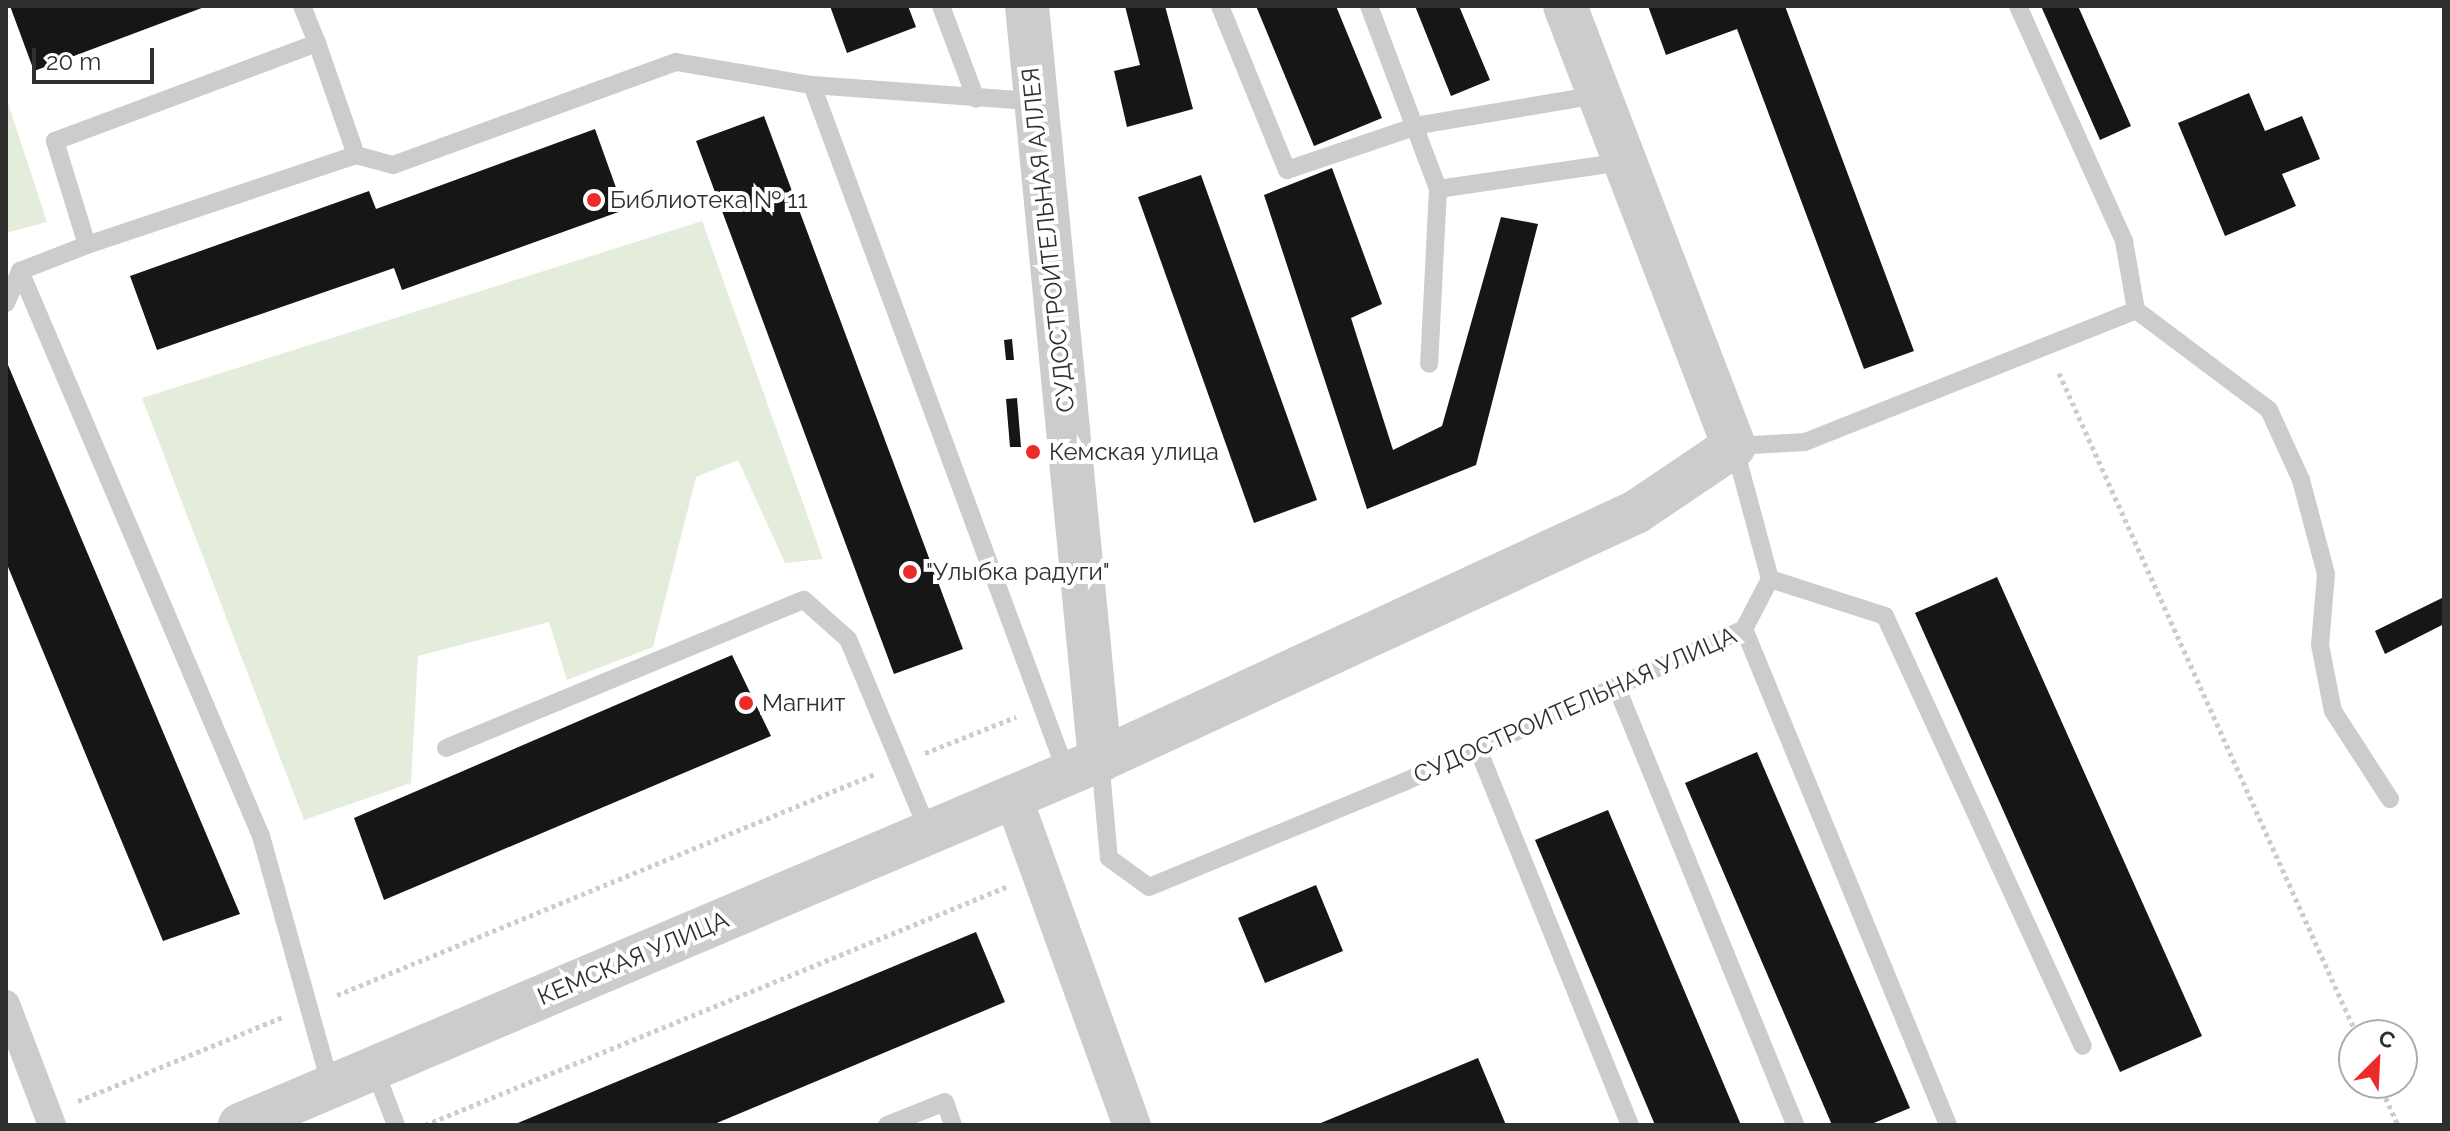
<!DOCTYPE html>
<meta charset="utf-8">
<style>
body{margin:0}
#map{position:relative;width:2450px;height:1131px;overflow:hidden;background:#fff;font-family:Raleway,sans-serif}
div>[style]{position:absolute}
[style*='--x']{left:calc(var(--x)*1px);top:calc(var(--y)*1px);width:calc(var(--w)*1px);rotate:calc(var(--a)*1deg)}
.green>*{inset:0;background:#e4eddc}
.building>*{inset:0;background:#161616}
.path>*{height:5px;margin-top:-2.5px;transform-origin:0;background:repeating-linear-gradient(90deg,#ccc 0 4px,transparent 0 8px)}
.service>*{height:18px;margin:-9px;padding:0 9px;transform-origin:9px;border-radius:9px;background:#ccc}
.pedestrian>*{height:28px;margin:-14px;padding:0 14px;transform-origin:14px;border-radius:14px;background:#ccc}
.minor>*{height:38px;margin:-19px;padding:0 19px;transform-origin:19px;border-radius:19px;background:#ccc}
.tertiary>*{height:44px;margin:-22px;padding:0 22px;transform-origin:22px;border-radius:22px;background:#ccc}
.dots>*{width:22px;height:22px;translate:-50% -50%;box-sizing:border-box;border:4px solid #fff;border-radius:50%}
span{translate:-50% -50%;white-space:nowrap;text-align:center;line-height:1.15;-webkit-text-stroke:8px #fff;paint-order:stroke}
.poi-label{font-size:24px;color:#2f2f2f}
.left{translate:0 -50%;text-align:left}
.street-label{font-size:24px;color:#2f2f2f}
.frame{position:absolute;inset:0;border:8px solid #2f2f2f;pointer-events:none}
.north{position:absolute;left:2338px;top:1019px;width:80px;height:80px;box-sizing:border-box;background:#fff;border:2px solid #acacac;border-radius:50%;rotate:24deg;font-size:22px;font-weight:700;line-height:32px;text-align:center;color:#2f2f2f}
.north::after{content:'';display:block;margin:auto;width:28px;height:36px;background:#ed2c2a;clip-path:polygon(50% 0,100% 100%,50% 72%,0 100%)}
.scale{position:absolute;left:32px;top:48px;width:122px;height:36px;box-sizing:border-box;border:4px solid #2f2f2f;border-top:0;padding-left:10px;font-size:24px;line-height:28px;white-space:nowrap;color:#2f2f2f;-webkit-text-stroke:6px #fff;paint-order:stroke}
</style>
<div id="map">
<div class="green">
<i style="clip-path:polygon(6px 97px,47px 222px,6px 233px)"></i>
<i style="clip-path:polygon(702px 221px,823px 559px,785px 563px,738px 460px,696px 477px,653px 647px,567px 680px,549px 622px,418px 656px,411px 783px,304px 820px,142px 398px)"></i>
</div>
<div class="building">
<i style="clip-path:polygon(10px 6px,207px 6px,34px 71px)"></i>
<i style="clip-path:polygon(830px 6px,908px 6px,916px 27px,847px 53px)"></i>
<i style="clip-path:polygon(1125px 6px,1165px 6px,1193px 109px,1127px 127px,1114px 71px,1140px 65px)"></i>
<i style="clip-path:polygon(1256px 6px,1336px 6px,1382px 118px,1314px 146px)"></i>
<i style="clip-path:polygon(1415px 6px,1459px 6px,1490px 80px,1451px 96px)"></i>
<i style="clip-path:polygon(1648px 6px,1785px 6px,1914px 351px,1864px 369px,1737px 29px,1666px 55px)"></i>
<i style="clip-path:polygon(2041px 6px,2078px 6px,2131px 126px,2100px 140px)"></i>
<i style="clip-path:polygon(2249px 93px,2265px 131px,2302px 116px,2320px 159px,2282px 174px,2296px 206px,2225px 236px,2178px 123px)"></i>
<i style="clip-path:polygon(764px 116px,963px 649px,894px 674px,696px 141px)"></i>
<i style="clip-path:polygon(595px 129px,624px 210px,402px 290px,394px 268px,157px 350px,130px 276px,369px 191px,376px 209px)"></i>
<i style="clip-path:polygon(1332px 168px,1382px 304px,1351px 318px,1393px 450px,1442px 426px,1501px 217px,1538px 224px,1476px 465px,1367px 509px,1264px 195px)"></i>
<i style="clip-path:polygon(1201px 175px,1317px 500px,1254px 523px,1138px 197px)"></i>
<i style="clip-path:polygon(1012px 339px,1014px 360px,1006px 360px,1004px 340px)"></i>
<i style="clip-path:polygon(8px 365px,240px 914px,163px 941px,6px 562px)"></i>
<i style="clip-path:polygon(1017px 398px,1021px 447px,1010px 447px,1006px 399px)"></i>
<i style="clip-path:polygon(1997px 577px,2202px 1036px,2120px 1072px,1915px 613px)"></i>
<i style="clip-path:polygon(2444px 597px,2444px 624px,2385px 654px,2375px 631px)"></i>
<i style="clip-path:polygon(732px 655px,771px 736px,384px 900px,354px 818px)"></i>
<i style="clip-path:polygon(1757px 752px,1910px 1108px,1869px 1125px,1832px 1125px,1685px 783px)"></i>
<i style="clip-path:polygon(1608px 810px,1741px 1125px,1655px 1125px,1535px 840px)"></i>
<i style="clip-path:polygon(1316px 885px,1343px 951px,1265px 983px,1238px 918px)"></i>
<i style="clip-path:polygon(976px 932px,1005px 1002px,712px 1125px,513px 1125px)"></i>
<i style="clip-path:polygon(1478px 1058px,1506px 1125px,1316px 1125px)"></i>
</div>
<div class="path">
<i style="--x:2059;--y:373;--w:726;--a:65.77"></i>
<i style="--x:925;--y:753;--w:98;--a:-21.6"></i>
<i style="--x:337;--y:995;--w:582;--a:-22.33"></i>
<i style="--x:2379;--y:1083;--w:46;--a:65.7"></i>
<i style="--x:78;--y:1101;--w:222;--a:-22.3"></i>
<i style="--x:425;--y:1125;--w:628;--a:-22.28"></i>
</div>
<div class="service">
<i style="--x:941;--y:6;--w:99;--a:69.4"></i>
<i style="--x:1220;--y:6;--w:177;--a:67.8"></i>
<i style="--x:1287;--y:170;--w:140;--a:-18.7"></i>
<i style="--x:1420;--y:125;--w:181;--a:-9.6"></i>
<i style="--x:1369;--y:6;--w:196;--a:69.3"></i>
<i style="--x:1438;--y:189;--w:175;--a:92.9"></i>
<i style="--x:2018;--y:6;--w:258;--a:65.7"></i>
<i style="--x:2124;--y:241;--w:70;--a:80.1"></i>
<i style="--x:2136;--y:310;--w:166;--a:36.9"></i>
<i style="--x:2269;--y:410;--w:77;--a:65.4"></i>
<i style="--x:2301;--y:480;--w:97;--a:75.1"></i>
<i style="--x:2326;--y:574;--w:71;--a:94.8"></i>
<i style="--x:2320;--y:645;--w:67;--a:78.9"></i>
<i style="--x:2333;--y:711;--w:105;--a:57.1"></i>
<i style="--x:317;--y:43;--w:119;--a:70.8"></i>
<i style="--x:812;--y:85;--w:735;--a:69.69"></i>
<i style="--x:1438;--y:189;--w:186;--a:-8.3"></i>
<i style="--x:87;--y:245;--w:109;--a:-107.1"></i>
<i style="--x:55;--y:141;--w:280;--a:-20.5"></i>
<i style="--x:317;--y:43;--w:40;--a:-112"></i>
<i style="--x:20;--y:271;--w:614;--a:66.9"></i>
<i style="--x:261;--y:836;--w:260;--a:74.4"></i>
<i style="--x:6;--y:303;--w:35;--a:-66"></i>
<i style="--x:20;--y:271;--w:72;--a:-21.2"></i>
<i style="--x:87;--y:245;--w:284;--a:-18.5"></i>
<i style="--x:356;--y:155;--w:38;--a:15"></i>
<i style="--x:393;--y:165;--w:301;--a:-20"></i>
<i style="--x:676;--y:62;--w:138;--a:9.6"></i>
<i style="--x:812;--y:85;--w:221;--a:4.2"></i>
<i style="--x:1770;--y:579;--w:121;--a:17.8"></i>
<i style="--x:1885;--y:616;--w:473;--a:65.3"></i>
<i style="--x:1744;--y:629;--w:536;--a:67.64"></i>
<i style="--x:1617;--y:688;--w:472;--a:67.8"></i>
<i style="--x:446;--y:748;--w:387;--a:-22.5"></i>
<i style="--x:804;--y:600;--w:59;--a:41.6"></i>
<i style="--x:848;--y:639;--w:210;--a:67.3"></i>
<i style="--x:1478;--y:749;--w:406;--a:68"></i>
<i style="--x:1100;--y:760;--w:98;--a:84.8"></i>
<i style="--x:1109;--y:858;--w:49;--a:35.9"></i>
<i style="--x:1149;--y:887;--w:278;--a:-22.4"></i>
<i style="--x:1406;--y:781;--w:371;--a:-24.2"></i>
<i style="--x:1744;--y:629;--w:56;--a:-62.5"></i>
<i style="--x:1770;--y:579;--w:138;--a:-105.1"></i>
<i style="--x:1734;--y:446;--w:71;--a:-3.2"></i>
<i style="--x:1805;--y:442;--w:356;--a:-21.7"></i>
<i style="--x:374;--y:1068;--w:61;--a:68.9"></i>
<i style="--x:887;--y:1125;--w:62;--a:-21.6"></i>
<i style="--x:945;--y:1102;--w:24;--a:71"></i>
</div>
<div class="pedestrian">
<i style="--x:6;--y:1004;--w:129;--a:69.2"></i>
</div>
<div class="minor">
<i style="--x:1013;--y:797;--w:349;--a:70.1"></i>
</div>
<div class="tertiary">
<i style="--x:1027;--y:6;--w:758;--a:84.47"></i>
<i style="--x:240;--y:1125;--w:934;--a:-23"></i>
<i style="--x:1100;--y:760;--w:591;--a:-24.83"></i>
<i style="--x:1636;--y:512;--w:118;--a:-34"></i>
<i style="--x:1734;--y:446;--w:471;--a:-111"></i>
</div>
<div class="dots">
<i style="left:594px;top:200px;background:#ed2c2a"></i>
<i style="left:1033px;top:452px;background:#ed2c2a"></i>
<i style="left:910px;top:572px;background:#ed2c2a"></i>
<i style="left:746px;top:703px;background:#ed2c2a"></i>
</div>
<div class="poi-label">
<span class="left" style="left:610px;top:200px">Библиотека № 11</span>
<span class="left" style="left:1049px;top:452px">Кемская улица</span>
<span class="left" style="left:926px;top:572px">"Улыбка радуги"</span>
<span class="left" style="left:762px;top:703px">Магнит</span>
</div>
<div class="street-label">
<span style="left:1048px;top:240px;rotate:-96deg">СУДОСТРОИТЕЛЬНАЯ АЛЛЕЯ</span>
<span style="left:1575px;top:705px;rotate:-24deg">СУДОСТРОИТЕЛЬНАЯ УЛИЦА</span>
<span style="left:633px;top:958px;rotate:-23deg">КЕМСКАЯ УЛИЦА</span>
</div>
<div class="frame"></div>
<div class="north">С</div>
<div class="scale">20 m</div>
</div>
